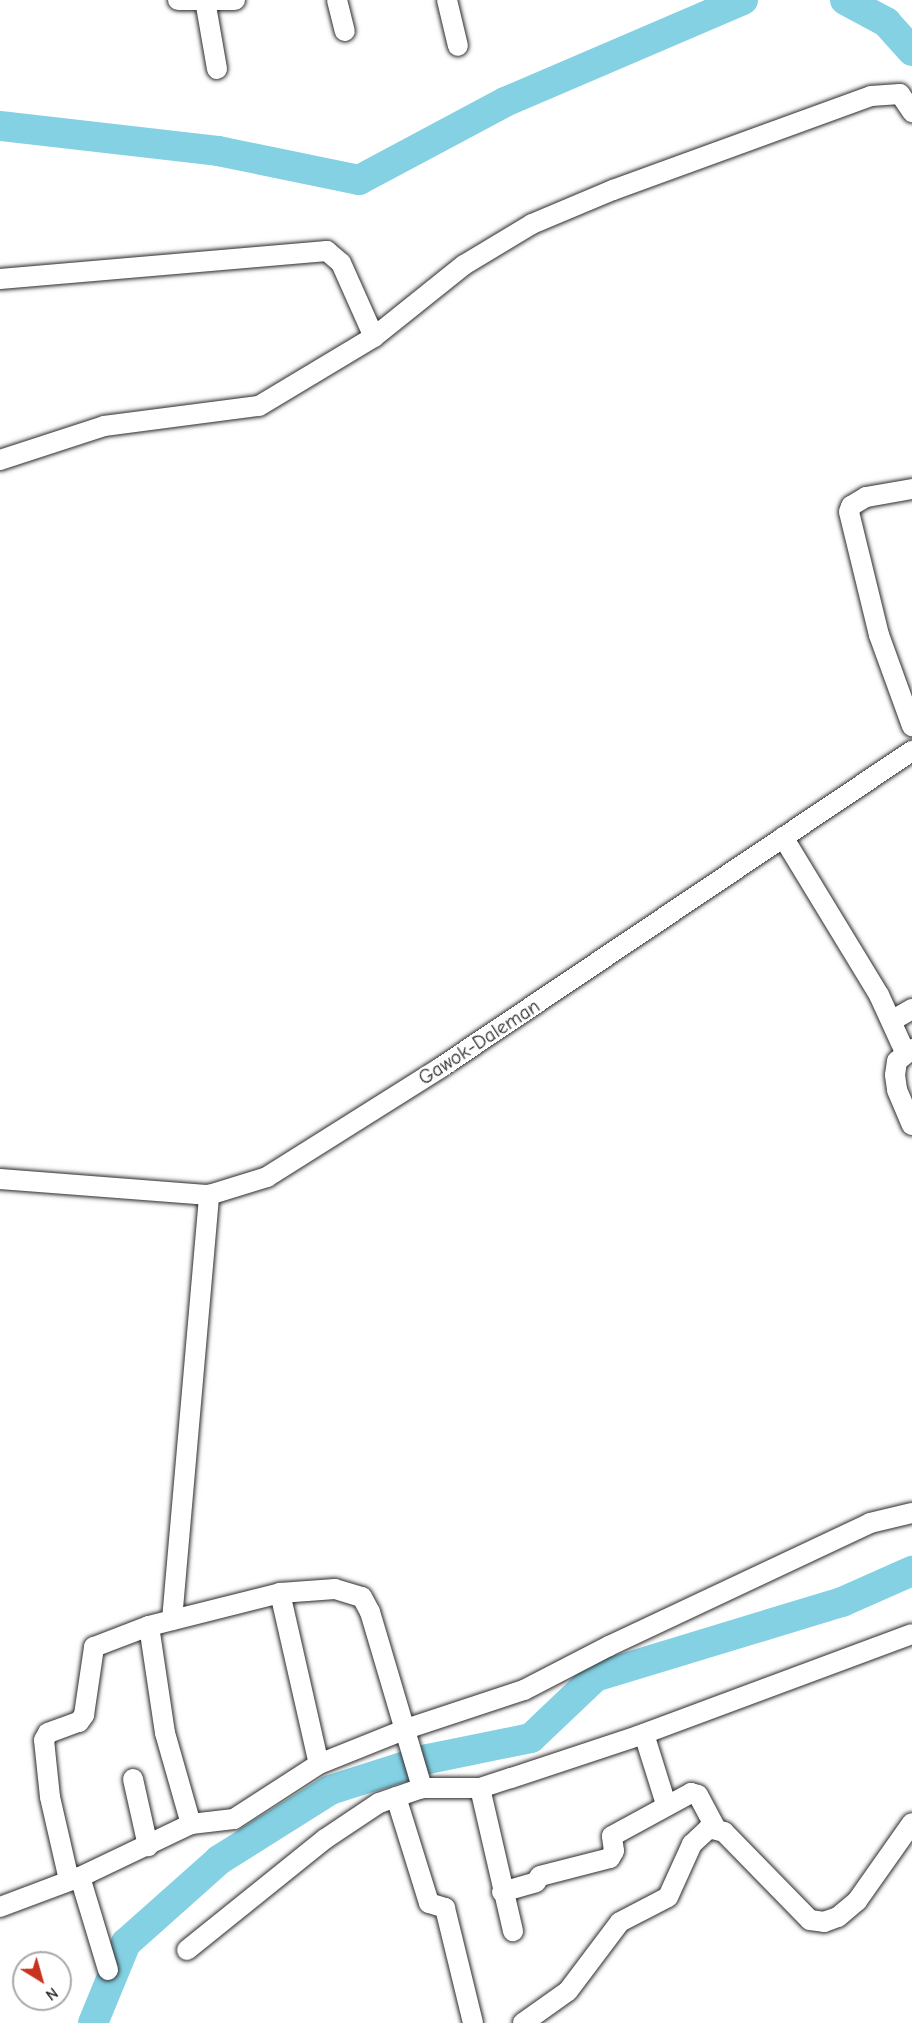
<!DOCTYPE html>
<style>
body{margin:0}
#map{position:relative;width:912px;height:2023px;overflow:hidden;background:#fff;font-family:"Comic Neue",sans-serif}
div>[style]{position:absolute}
[style*='--x']{left:calc(var(--x)*1px);top:calc(var(--y)*1px);width:calc(var(--w)*1px);rotate:calc(var(--a)*1deg)}
.river>*{height:30px;margin:-15px;padding:0 15px;transform-origin:15px;border-radius:15px;background:#84d1e4}
.roads{filter:drop-shadow(0 0 2px #2b2b2b) drop-shadow(0 0 2px #2b2b2b)}
.minor>*{height:20px;margin:-10px;padding:0 10px;transform-origin:10px;border-radius:10px;background:#fff}
span{translate:-50% -50%;white-space:nowrap;text-align:center;line-height:1.15;-webkit-text-stroke:4.5px #fff;paint-order:stroke}
.street-label{font-size:20px;color:#2b2b2b}
.north{position:absolute;left:12px;top:1951px;width:60px;height:60px;box-sizing:border-box;background:#fff;border:2px solid #aaa;border-radius:50%;rotate:143deg;font-size:16px;font-weight:700;line-height:24px;text-align:center;color:#2b2b2b}
.north::after{content:'';display:block;margin:auto;width:21px;height:27px;background:#c8321e;clip-path:polygon(50% 0,100% 100%,50% 72%,0 100%)}
</style>
<div id="map">
<div class="river">
<i style="--x:845;--y:0;--w:47;--a:28.2"></i>
<i style="--x:886;--y:22;--w:39;--a:48"></i>
<i style="--x:0;--y:126;--w:219;--a:6.5"></i>
<i style="--x:218;--y:151;--w:144;--a:11.6"></i>
<i style="--x:359;--y:180;--w:166;--a:-28.1"></i>
<i style="--x:505;--y:102;--w:259;--a:-23.2"></i>
<i style="--x:93;--y:2023;--w:87;--a:-67.6"></i>
<i style="--x:126;--y:1943;--w:125;--a:-41.7"></i>
<i style="--x:219;--y:1860;--w:131;--a:-32.2"></i>
<i style="--x:330;--y:1790;--w:103;--a:-17.6"></i>
<i style="--x:428;--y:1759;--w:105;--a:-11.5"></i>
<i style="--x:531;--y:1738;--w:88;--a:-43.6"></i>
<i style="--x:595;--y:1677;--w:258;--a:-16.9"></i>
<i style="--x:842;--y:1602;--w:77;--a:-23.9"></i>
</div>
<div class="roads">
<div class="minor">
<i style="--x:178;--y:0;--w:57;--a:0"></i>
<i style="--x:205;--y:0;--w:70;--a:80.1"></i>
<i style="--x:337;--y:0;--w:32;--a:76"></i>
<i style="--x:447;--y:0;--w:47;--a:76.6"></i>
<i style="--x:0;--y:279;--w:328;--a:-4.9"></i>
<i style="--x:327;--y:251;--w:18;--a:41"></i>
<i style="--x:341;--y:263;--w:81;--a:66"></i>
<i style="--x:0;--y:460;--w:109;--a:-18.1"></i>
<i style="--x:104;--y:426;--w:156;--a:-7.4"></i>
<i style="--x:259;--y:406;--w:134;--a:-31"></i>
<i style="--x:374;--y:337;--w:115;--a:-38.7"></i>
<i style="--x:464;--y:265;--w:79;--a:-31.1"></i>
<i style="--x:532;--y:224;--w:88;--a:-22.8"></i>
<i style="--x:613;--y:190;--w:275;--a:-20"></i>
<i style="--x:871;--y:96;--w:29;--a:-4"></i>
<i style="--x:900;--y:94;--w:22;--a:56"></i>
<i style="--x:912;--y:489;--w:47;--a:170.1"></i>
<i style="--x:866;--y:497;--w:17;--a:149"></i>
<i style="--x:851;--y:506;--w:6;--a:108"></i>
<i style="--x:849;--y:512;--w:127;--a:76.3"></i>
<i style="--x:879;--y:635;--w:97;--a:70.1"></i>
<i style="--x:783;--y:837;--w:185;--a:58.7"></i>
<i style="--x:879;--y:995;--w:63;--a:65.5"></i>
<i style="--x:893;--y:1020;--w:22;--a:-30"></i>
<i style="--x:912;--y:1049;--w:19;--a:141"></i>
<i style="--x:897;--y:1061;--w:14;--a:98"></i>
<i style="--x:895;--y:1075;--w:15;--a:82"></i>
<i style="--x:897;--y:1090;--w:38;--a:67"></i>
<i style="--x:0;--y:1179;--w:210;--a:4.4"></i>
<i style="--x:209;--y:1195;--w:61;--a:-17.2"></i>
<i style="--x:267;--y:1177;--w:204;--a:-32.2"></i>
<i style="--x:440;--y:1068;--w:569;--a:-33.89"></i>
<i style="--x:280;--y:1593;--w:175;--a:77.2"></i>
<i style="--x:172;--y:1620;--w:427;--a:-85"></i>
<i style="--x:149;--y:1626;--w:108;--a:81.5"></i>
<i style="--x:165;--y:1733;--w:95;--a:74.1"></i>
<i style="--x:644;--y:1734;--w:73;--a:72.6"></i>
<i style="--x:133;--y:1779;--w:69;--a:77.4"></i>
<i style="--x:480;--y:1788;--w:147;--a:77"></i>
<i style="--x:396;--y:1797;--w:111;--a:72.7"></i>
<i style="--x:429;--y:1903;--w:17;--a:17"></i>
<i style="--x:445;--y:1908;--w:118;--a:76.3"></i>
<i style="--x:80;--y:1877;--w:97;--a:73.2"></i>
<i style="--x:69;--y:1880;--w:85;--a:-102.9"></i>
<i style="--x:50;--y:1797;--w:57;--a:-96"></i>
<i style="--x:44;--y:1740;--w:8;--a:-60"></i>
<i style="--x:48;--y:1733;--w:33;--a:-20"></i>
<i style="--x:79;--y:1722;--w:9;--a:-54"></i>
<i style="--x:84;--y:1715;--w:69;--a:-81.6"></i>
<i style="--x:94;--y:1647;--w:59;--a:-20.9"></i>
<i style="--x:149;--y:1626;--w:135;--a:-14.1"></i>
<i style="--x:280;--y:1593;--w:55;--a:-4.2"></i>
<i style="--x:335;--y:1589;--w:28;--a:17"></i>
<i style="--x:362;--y:1597;--w:17;--a:62"></i>
<i style="--x:370;--y:1612;--w:184;--a:73.5"></i>
<i style="--x:502;--y:1892;--w:35;--a:-16"></i>
<i style="--x:536;--y:1882;--w:7;--a:-56"></i>
<i style="--x:540;--y:1876;--w:72;--a:-14.4"></i>
<i style="--x:610;--y:1858;--w:8;--a:-60"></i>
<i style="--x:614;--y:1851;--w:15;--a:-98"></i>
<i style="--x:612;--y:1836;--w:90;--a:-28.6"></i>
<i style="--x:691;--y:1793;--w:7;--a:16"></i>
<i style="--x:698;--y:1795;--w:36;--a:62"></i>
<i style="--x:0;--y:1907;--w:85;--a:-20.6"></i>
<i style="--x:80;--y:1877;--w:123;--a:-25.5"></i>
<i style="--x:191;--y:1824;--w:43;--a:-6.6"></i>
<i style="--x:234;--y:1819;--w:101;--a:-32.9"></i>
<i style="--x:319;--y:1764;--w:94;--a:-21.9"></i>
<i style="--x:406;--y:1729;--w:124;--a:-18.3"></i>
<i style="--x:524;--y:1690;--w:96;--a:-27.4"></i>
<i style="--x:609;--y:1646;--w:289;--a:-25.2"></i>
<i style="--x:870;--y:1523;--w:43;--a:-13.4"></i>
<i style="--x:187;--y:1950;--w:177;--a:-38.8"></i>
<i style="--x:325;--y:1839;--w:65;--a:-33.7"></i>
<i style="--x:379;--y:1803;--w:46;--a:-19.2"></i>
<i style="--x:422;--y:1788;--w:58;--a:0"></i>
<i style="--x:480;--y:1788;--w:33;--a:-18"></i>
<i style="--x:511;--y:1778;--w:134;--a:-18.3"></i>
<i style="--x:638;--y:1736;--w:292;--a:-20.4"></i>
<i style="--x:523;--y:2023;--w:55;--a:-35.4"></i>
<i style="--x:568;--y:1991;--w:86;--a:-53"></i>
<i style="--x:620;--y:1922;--w:54;--a:-27.5"></i>
<i style="--x:668;--y:1897;--w:58;--a:-65.6"></i>
<i style="--x:692;--y:1844;--w:23;--a:-43"></i>
<i style="--x:709;--y:1828;--w:16;--a:15"></i>
<i style="--x:724;--y:1832;--w:123;--a:45.7"></i>
<i style="--x:810;--y:1920;--w:14;--a:8"></i>
<i style="--x:824;--y:1922;--w:15;--a:-20"></i>
<i style="--x:838;--y:1917;--w:25;--a:-40"></i>
<i style="--x:857;--y:1901;--w:95;--a:-54.8"></i>
</div>
</div>
<div class="street-label">
<span style="left:479px;top:1042px;rotate:-33deg">Gawok-Daleman</span>
</div>
<div class="north">N</div>
</div>
